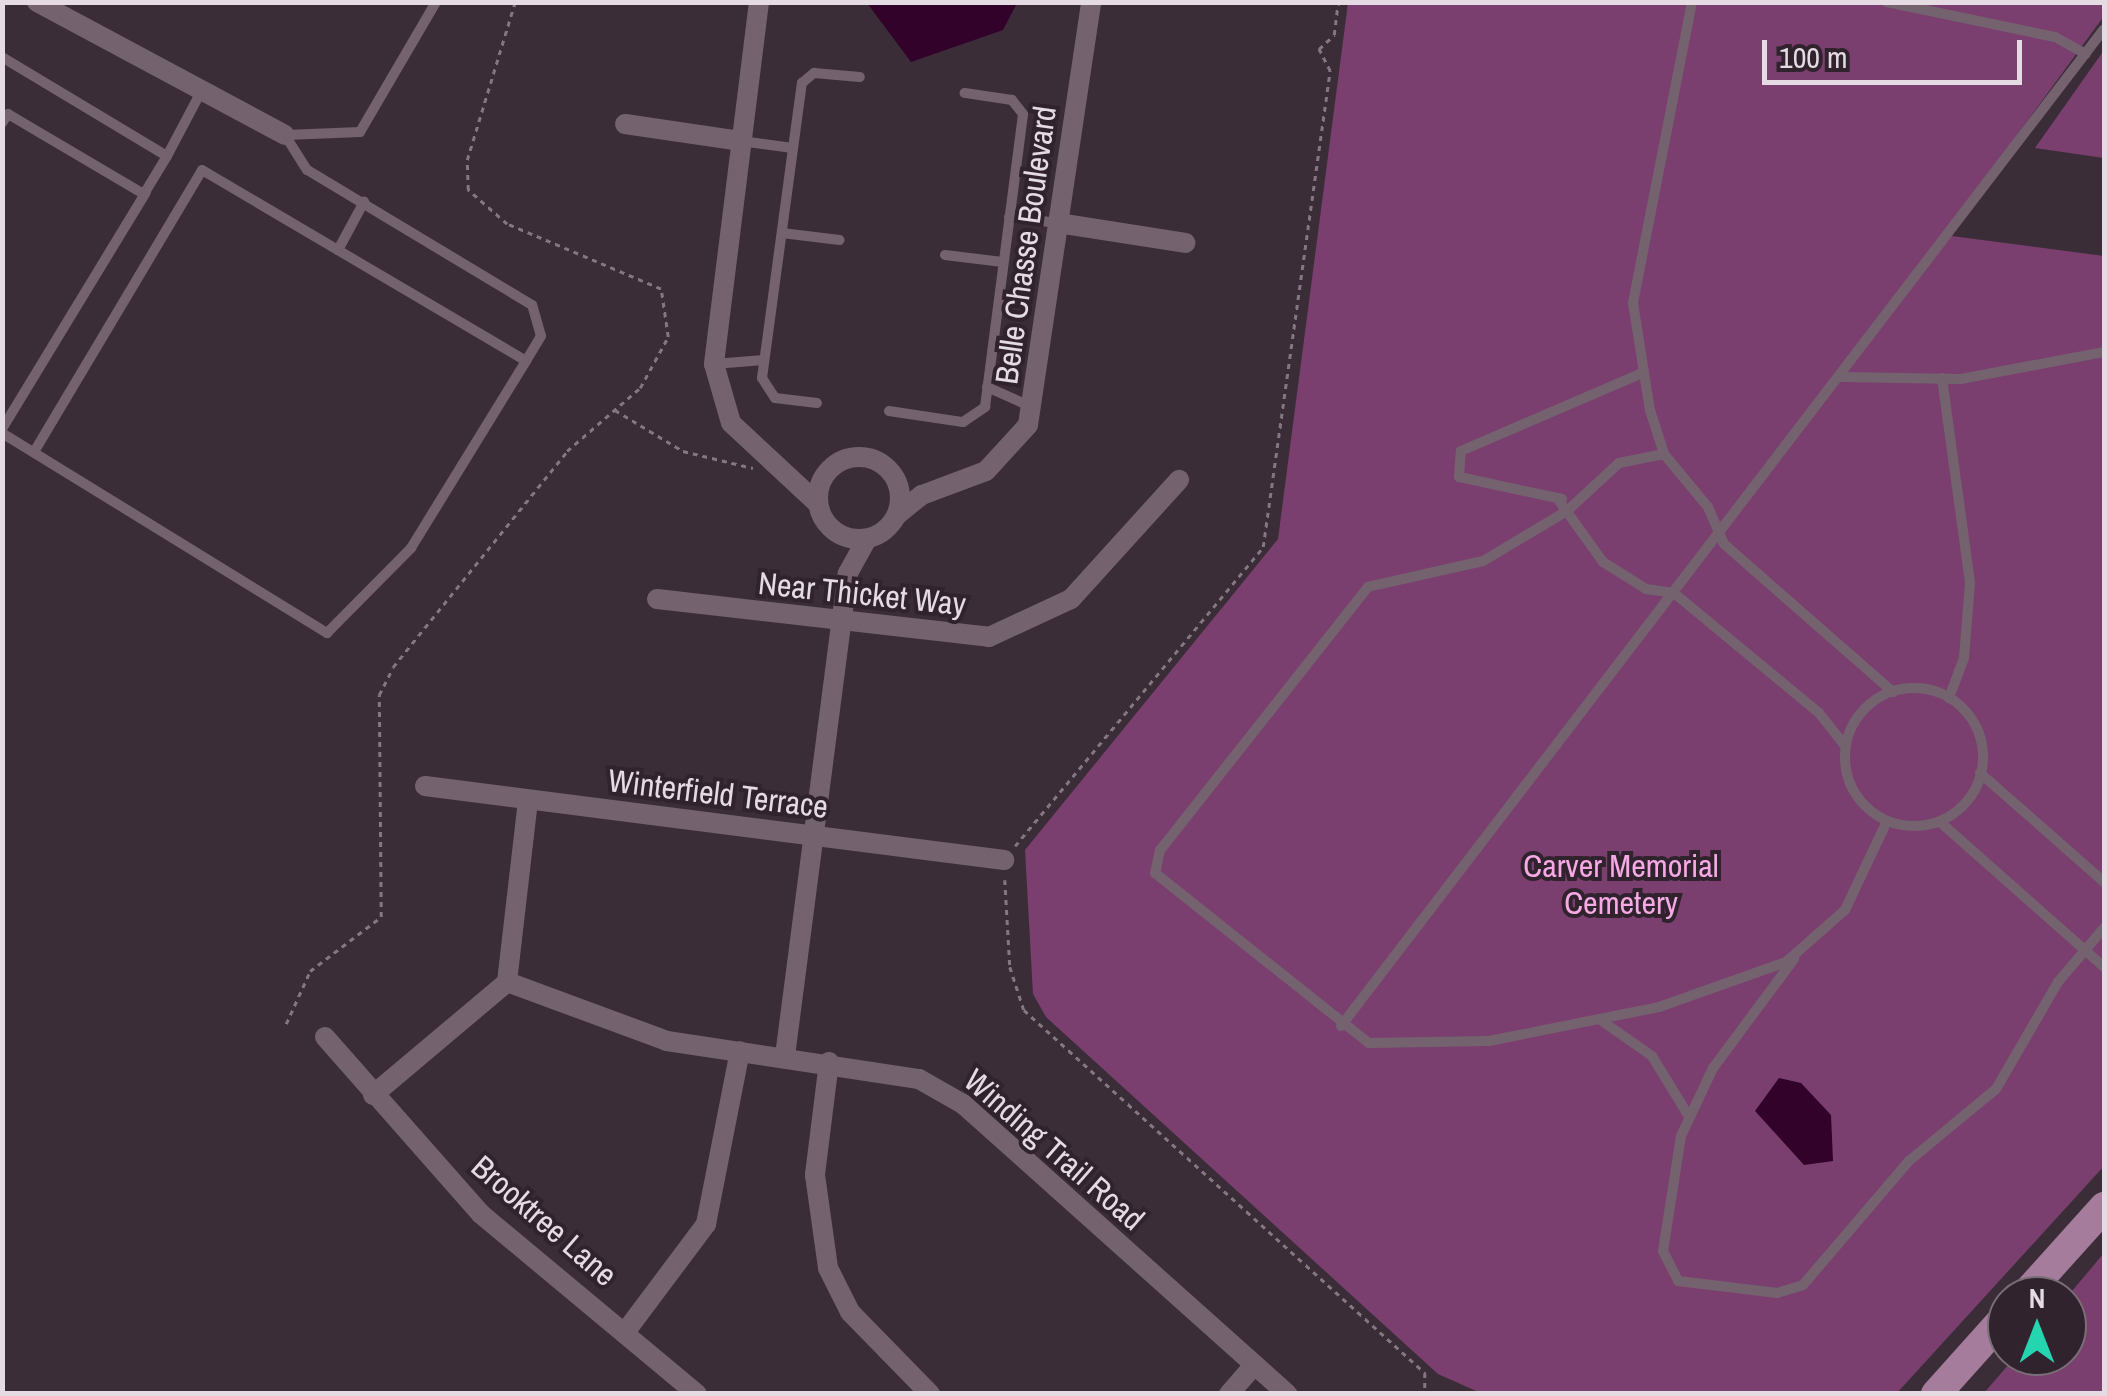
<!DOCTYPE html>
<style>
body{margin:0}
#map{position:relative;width:2107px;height:1396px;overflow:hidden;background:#3b2d38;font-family:"Archivo Narrow",sans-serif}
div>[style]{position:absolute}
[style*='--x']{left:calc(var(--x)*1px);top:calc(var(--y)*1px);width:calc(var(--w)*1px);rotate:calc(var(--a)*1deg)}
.green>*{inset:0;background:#7a3f6f}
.water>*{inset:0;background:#32022b}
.path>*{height:2.5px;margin-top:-1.25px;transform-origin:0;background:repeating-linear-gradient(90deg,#837780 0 5px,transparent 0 10px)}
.lane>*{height:10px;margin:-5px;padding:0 5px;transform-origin:5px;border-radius:5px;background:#74636f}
.lane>.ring{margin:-5px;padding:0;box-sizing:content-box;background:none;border:10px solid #74636f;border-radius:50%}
.street>*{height:20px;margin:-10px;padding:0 10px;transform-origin:10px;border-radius:10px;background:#74636f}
.street>.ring{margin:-10px;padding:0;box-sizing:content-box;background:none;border:20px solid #74636f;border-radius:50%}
.primary>*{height:30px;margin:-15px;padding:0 15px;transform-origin:15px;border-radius:15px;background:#a67c9d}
span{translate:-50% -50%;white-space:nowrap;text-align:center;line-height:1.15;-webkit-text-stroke:8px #31232e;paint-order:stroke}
.street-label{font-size:32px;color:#e5dbe3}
.park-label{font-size:32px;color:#f6a9e5}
.frame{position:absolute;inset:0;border:5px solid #e5dbe3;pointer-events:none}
.north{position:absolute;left:1987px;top:1276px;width:100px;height:100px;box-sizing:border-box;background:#31232e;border:2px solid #796d76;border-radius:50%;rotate:0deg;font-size:28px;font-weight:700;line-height:40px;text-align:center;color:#e5dbe3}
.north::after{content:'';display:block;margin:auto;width:35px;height:45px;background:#24d5af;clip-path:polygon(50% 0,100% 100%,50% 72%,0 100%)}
.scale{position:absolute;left:1762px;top:40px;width:260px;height:45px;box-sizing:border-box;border:5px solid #e5dbe3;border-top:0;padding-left:12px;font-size:30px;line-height:35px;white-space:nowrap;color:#e5dbe3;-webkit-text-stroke:8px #31232e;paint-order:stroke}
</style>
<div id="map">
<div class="green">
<i style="clip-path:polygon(1348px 3px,2104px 3px,2104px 16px,1944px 235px,2104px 256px,2104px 1166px,1897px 1393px,1483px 1394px,1438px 1374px,1046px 1017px,1033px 994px,1025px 850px,1278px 539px)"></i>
<i style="clip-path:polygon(2104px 52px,2104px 158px,2035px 148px,2102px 53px)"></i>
<i style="clip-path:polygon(2104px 1253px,2104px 1393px,1984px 1393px,2016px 1356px,2067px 1356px,2067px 1297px)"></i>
</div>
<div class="water">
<i style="clip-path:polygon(867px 3px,1017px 3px,1003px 30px,911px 62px)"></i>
<i style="clip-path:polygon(1779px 1078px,1801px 1083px,1831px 1115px,1833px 1161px,1804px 1165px,1755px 1111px)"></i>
</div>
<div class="path">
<i style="--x:615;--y:410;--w:79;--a:31.1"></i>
<i style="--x:683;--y:451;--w:72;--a:13.7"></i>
<i style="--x:1015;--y:846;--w:388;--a:-50.3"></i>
<i style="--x:1263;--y:547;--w:481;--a:-82"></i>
<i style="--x:1330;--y:71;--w:25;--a:-117"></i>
<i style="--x:1319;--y:49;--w:21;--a:-43"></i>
<i style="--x:1334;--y:35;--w:33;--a:-83"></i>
<i style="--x:1005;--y:880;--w:87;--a:86.7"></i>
<i style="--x:1010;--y:967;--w:45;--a:72"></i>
<i style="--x:1024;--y:1010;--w:541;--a:42.15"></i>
<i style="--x:1425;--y:1373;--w:21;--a:90"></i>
<i style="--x:286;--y:1024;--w:58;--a:-65.6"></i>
<i style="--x:310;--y:971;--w:89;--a:-37.3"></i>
<i style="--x:381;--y:917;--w:222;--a:-90.5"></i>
<i style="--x:379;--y:695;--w:31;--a:-63"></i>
<i style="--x:393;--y:667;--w:277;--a:-51.1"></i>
<i style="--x:567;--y:451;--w:96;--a:-40.8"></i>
<i style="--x:640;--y:388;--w:58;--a:-61.2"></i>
<i style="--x:668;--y:337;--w:49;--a:-98.3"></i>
<i style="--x:661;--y:289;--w:167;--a:-157.1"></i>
<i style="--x:507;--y:224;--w:52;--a:-138.9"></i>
<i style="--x:468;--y:190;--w:30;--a:-92"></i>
<i style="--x:467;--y:160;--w:165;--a:-73.1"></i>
</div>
<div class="lane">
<i style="--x:1692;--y:2;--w:307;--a:101.1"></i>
<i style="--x:1633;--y:303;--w:108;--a:81"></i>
<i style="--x:1650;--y:410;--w:46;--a:72.3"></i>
<i style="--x:1664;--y:454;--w:69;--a:50.3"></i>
<i style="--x:1708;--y:507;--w:40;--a:66.6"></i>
<i style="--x:1724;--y:544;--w:225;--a:41.2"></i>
<i style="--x:1887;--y:2;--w:172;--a:11.8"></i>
<i style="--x:2055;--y:37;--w:35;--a:29"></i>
<i style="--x:2;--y:57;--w:192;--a:31"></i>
<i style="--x:167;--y:156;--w:75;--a:-62.1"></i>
<i style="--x:2;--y:123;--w:11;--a:-56"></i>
<i style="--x:8;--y:114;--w:158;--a:30.5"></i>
<i style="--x:144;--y:194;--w:44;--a:-58.8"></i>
<i style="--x:286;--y:135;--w:74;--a:-2.3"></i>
<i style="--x:360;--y:132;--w:151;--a:-59.7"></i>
<i style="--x:740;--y:141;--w:53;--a:7.5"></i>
<i style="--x:1009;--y:217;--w:49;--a:7"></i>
<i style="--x:782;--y:233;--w:58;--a:6.9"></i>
<i style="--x:338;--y:250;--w:55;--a:-61.6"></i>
<i style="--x:945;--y:255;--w:58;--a:6.9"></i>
<i style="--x:714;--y:364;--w:50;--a:-4.6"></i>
<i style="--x:1841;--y:377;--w:120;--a:1"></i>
<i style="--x:1961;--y:379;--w:146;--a:-10.7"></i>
<i style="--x:1942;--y:378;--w:207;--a:82.2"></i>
<i style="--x:1970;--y:583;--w:75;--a:94.6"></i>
<i style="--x:1964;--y:658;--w:43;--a:110.6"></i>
<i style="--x:987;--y:387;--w:49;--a:24"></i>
<i style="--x:817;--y:403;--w:42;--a:-173.2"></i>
<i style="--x:775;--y:398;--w:24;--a:-123"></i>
<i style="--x:762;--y:378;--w:298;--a:-82.3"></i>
<i style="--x:802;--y:83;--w:16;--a:-40"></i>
<i style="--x:814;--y:73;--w:46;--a:5"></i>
<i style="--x:889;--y:411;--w:75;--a:8.5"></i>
<i style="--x:963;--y:422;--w:27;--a:-34"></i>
<i style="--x:985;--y:407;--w:295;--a:-82.6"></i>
<i style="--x:1023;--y:114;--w:18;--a:-128"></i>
<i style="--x:1012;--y:100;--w:48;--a:-171.5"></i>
<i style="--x:2;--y:429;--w:277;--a:-58.7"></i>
<i style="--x:2;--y:433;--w:382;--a:31.6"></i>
<i style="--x:327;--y:633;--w:120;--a:-45.3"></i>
<i style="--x:411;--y:548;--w:220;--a:-58.4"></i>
<i style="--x:34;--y:452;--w:328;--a:-59.2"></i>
<i style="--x:202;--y:170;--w:376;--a:30.5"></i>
<i style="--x:526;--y:361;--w:29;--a:-59"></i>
<i style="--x:541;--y:336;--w:32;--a:-106"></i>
<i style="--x:532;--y:305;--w:262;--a:-149"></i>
<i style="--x:307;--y:170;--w:41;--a:-122.2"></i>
<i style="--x:1664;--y:454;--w:46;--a:168.7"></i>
<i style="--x:1619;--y:463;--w:71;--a:137.3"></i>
<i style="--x:1567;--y:511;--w:98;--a:149.2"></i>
<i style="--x:1483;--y:561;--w:118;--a:167.3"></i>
<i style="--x:1368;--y:587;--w:335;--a:128.3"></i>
<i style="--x:1160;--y:850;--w:24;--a:102"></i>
<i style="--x:1155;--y:873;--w:273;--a:38.5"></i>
<i style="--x:1369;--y:1043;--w:120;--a:-1"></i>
<i style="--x:1489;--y:1041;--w:173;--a:-11.3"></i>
<i style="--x:1659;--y:1007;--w:135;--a:-19.5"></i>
<i style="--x:1786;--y:962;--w:79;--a:-41.4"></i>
<i style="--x:1845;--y:910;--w:98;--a:-64.7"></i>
<i style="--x:1557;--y:498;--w:79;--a:54.3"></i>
<i style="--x:1603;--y:562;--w:51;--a:32.1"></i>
<i style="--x:1646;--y:589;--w:28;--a:8"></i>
<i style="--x:1674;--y:593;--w:188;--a:39.6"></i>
<i style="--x:1819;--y:713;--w:43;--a:51.5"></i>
<i style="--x:1562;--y:499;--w:105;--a:-167.9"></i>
<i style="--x:1459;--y:477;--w:26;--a:-86"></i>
<i style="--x:1461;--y:451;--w:197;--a:-23.3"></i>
<i class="ring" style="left:1845px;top:688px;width:128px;height:128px"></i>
<i style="--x:1980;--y:773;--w:165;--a:41.3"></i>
<i style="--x:1940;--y:822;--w:219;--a:41.5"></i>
<i style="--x:1794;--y:959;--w:136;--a:126.6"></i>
<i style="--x:1713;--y:1068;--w:75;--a:115.2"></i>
<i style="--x:1681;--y:1136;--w:116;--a:98.9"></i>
<i style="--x:1663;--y:1251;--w:34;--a:63"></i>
<i style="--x:1678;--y:1281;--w:100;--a:6.9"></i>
<i style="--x:1777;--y:1293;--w:27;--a:-17"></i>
<i style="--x:1803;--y:1285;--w:163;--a:-49.5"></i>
<i style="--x:1909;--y:1161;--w:113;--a:-39.6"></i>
<i style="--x:1996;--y:1089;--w:124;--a:-59.9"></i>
<i style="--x:2058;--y:982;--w:71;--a:-49.6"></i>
<i style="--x:1602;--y:1021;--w:61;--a:35"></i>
<i style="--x:1652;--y:1056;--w:69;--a:58.6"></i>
<i style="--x:1341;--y:1026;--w:1255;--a:-52.57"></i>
</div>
<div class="street">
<i style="--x:37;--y:2;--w:281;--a:28.2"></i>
<i style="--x:759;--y:2;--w:365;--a:97.1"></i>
<i style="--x:714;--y:364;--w:61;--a:73.9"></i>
<i style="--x:731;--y:423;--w:117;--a:42.9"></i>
<i style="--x:625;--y:124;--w:116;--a:8.4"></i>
<i style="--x:1058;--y:223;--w:129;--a:8.9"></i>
<i class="ring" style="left:818px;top:457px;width:62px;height:62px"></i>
<i style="--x:897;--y:515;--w:32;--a:-39"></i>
<i style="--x:922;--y:495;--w:68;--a:-20.6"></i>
<i style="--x:986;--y:471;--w:62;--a:-47.6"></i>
<i style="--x:1028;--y:425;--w:428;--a:-81.5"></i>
<i style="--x:657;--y:599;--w:334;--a:6.5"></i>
<i style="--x:989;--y:637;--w:90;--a:-24.9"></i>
<i style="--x:1071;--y:599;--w:161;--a:-47.8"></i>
<i style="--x:425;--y:786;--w:584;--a:7.28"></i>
<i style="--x:507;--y:982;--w:171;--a:20.2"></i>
<i style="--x:667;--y:1041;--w:255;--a:8.6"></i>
<i style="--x:919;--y:1079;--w:51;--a:29.6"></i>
<i style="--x:963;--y:1104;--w:435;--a:41.8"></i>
<i style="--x:325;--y:1037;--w:236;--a:48.6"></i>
<i style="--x:481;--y:1214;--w:281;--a:39.8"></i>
<i style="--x:785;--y:1056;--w:487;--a:-82.6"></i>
<i style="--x:848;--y:573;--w:39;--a:-61"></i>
<i style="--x:829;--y:1062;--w:114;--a:97.1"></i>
<i style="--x:815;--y:1175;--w:94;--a:82"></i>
<i style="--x:828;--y:1268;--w:49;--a:63.4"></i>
<i style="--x:850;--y:1312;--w:115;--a:45.7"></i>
<i style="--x:373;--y:1095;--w:175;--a:-40.1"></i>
<i style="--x:507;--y:982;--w:182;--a:-83.4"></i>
<i style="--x:626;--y:1331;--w:134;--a:-53.2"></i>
<i style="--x:706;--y:1224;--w:176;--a:-78.9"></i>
<i style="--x:1229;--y:1394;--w:37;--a:-49"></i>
</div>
<div class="primary">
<i style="--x:2024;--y:1296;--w:120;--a:-48"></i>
<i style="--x:1936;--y:1394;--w:106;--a:-48.1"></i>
</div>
<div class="street-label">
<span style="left:1026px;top:245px;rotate:-82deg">Belle Chasse Boulevard</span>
<span style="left:862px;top:594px;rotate:6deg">Near Thicket Way</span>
<span style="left:718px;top:794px;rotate:7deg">Winterfield Terrace</span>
<span style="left:1054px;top:1150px;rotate:41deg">Winding Trail Road</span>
<span style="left:544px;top:1221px;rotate:41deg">Brooktree Lane</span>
</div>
<div class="park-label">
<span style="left:1621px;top:885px">Carver Memorial<br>Cemetery</span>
</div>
<div class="frame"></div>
<div class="north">N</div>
<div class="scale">100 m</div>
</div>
